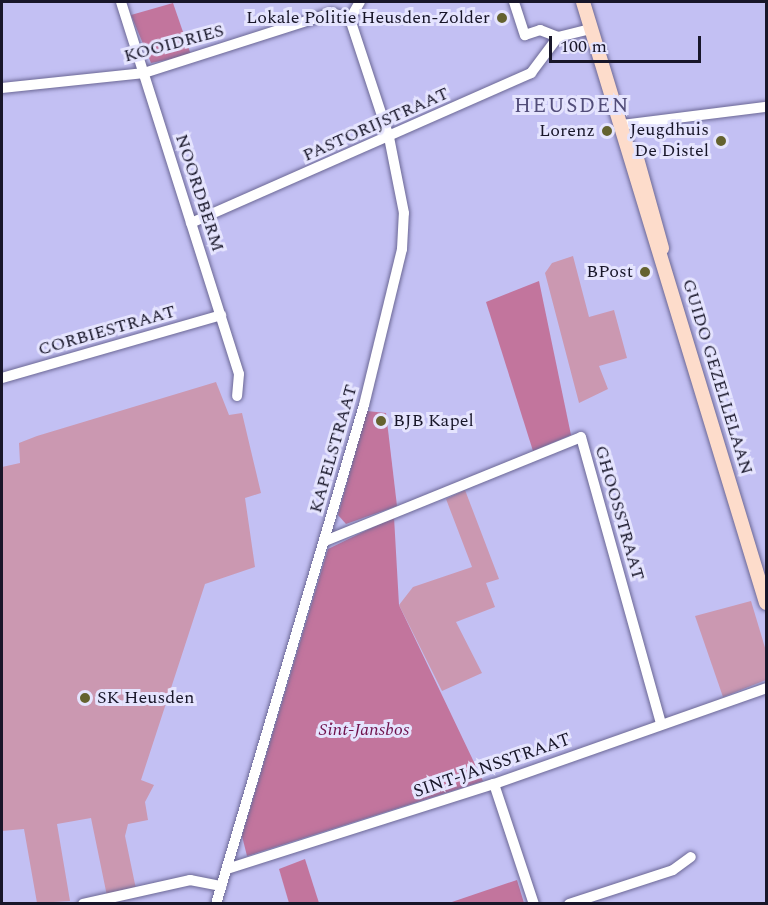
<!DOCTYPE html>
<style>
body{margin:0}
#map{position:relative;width:768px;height:905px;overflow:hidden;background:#c3c0f3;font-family:Spectral,serif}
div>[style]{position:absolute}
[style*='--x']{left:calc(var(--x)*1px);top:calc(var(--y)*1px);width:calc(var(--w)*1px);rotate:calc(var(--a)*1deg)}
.green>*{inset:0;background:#cb98b1}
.forest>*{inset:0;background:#c2759d}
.roads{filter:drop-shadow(0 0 2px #6b6795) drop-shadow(0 0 2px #6b6795)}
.street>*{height:10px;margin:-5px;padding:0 5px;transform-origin:5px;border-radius:5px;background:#fff}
.secondary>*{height:14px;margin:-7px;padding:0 7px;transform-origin:7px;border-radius:7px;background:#fddccb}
.dots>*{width:16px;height:16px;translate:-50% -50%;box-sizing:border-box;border:3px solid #e5e4fe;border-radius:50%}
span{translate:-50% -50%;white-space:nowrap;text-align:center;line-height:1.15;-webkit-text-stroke:6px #e5e4fe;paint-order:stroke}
.poi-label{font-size:18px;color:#181629}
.right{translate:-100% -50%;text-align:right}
.left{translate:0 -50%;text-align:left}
.street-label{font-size:18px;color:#181629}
.park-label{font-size:18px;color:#6e104b;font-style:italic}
.quarter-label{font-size:21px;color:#524d79;letter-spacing:1.5px}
.frame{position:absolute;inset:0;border:3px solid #181629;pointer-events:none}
.scale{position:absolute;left:549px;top:36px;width:152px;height:27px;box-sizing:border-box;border:3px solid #181629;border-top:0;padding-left:8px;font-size:18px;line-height:21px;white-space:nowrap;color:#181629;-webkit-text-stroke:4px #e5e4fe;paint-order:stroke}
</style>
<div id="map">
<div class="green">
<i style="clip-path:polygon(573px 256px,589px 317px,614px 310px,627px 358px,599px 366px,608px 389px,579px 403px,545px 273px,552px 263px)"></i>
<i style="clip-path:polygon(216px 382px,229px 415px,242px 413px,261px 493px,245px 498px,255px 567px,205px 584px,141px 780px,154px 785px,145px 802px,148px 820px,128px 824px,125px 836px,136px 889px,107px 896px,91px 818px,57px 824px,70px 901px,37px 903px,24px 829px,2px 831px,2px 467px,20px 463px,19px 443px,37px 436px)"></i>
<i style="clip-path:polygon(465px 490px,499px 579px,486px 583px,495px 607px,456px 622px,482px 673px,442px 691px,399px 605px,413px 587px,472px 567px,446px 499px)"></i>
<i style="clip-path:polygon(751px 601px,766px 651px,766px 680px,723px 697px,695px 616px)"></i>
</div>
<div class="forest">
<i style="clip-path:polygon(173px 3px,191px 55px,151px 63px,131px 15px)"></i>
<i style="clip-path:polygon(539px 281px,571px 435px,533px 451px,486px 302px)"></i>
<i style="clip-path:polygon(367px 411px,386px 413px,397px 506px,346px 524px,338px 515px)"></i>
<i style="clip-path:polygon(394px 517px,399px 605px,483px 781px,247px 856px,242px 836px,328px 549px)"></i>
<i style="clip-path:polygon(305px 859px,319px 903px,289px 903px,279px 869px)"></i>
<i style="clip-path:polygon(517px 880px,524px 903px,449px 903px)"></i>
</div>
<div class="roads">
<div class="street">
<i style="--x:121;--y:2;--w:390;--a:72.4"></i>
<i style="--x:239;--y:374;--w:22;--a:95"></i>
<i style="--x:514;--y:2;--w:35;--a:72"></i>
<i style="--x:525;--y:35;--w:16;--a:-18"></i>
<i style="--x:540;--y:30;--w:19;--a:21"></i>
<i style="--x:558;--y:37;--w:34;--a:-14"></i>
<i style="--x:350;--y:19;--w:20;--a:-60"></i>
<i style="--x:2;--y:88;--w:143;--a:-6"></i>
<i style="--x:144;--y:73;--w:197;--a:-17.7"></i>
<i style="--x:332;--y:13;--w:19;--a:18"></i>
<i style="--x:621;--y:125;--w:146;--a:-7.1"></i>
<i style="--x:191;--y:223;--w:372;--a:-23.8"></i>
<i style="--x:531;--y:73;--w:45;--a:-53.1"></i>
<i style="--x:2;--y:378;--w:228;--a:-16"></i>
<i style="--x:325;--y:541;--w:276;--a:-22.1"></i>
<i style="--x:581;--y:437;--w:298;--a:74.4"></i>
<i style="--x:494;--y:784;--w:126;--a:71.6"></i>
<i style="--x:227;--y:869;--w:280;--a:-17.7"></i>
<i style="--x:494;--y:784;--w:288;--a:-19.4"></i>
<i style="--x:83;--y:904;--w:110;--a:-12.6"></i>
<i style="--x:190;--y:880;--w:32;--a:11"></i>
<i style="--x:216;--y:904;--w:520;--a:-73.48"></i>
<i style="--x:364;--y:405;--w:161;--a:-76.3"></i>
<i style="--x:402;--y:249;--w:36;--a:-87"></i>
<i style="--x:404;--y:213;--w:77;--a:-101.2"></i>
<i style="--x:389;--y:137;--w:124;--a:-108.3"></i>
<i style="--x:569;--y:904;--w:109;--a:-18.1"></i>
<i style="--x:673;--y:870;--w:22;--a:-36"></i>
</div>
<div class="secondary">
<i style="--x:583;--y:2;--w:628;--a:73.06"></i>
<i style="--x:636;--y:155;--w:97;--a:74.4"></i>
</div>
</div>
<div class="dots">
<i style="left:502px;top:18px;background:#64622f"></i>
<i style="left:607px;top:131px;background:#64622f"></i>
<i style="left:721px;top:141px;background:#64622f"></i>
<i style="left:645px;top:272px;background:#64622f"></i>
<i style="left:381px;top:421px;background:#64622f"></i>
<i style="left:85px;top:698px;background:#64622f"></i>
</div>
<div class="poi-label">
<span class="right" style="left:490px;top:18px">Lokale Politie Heusden-Zolder</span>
<span class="right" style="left:595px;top:131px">Lorenz</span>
<span class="right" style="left:709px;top:141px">Jeugdhuis<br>De Distel</span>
<span class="right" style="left:633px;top:272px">BPost</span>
<span class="left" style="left:393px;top:421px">BJB Kapel</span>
<span class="left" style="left:97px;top:698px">SK Heusden</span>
</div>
<div class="street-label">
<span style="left:174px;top:44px;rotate:-15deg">KOOIDRIES</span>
<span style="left:376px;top:125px;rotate:-24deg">PASTORIJSTRAAT</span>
<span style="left:199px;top:193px;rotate:72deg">NOORDBERM</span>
<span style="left:107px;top:331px;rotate:-16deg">CORBIESTRAAT</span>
<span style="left:717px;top:377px;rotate:73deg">GUIDO GEZELLELAAN</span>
<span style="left:334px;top:449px;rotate:-74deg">KAPELSTRAAT</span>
<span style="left:619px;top:513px;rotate:74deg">GHOOSSTRAAT</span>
<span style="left:492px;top:766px;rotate:-19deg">SINT-JANSSTRAAT</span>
</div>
<div class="park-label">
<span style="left:364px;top:730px">Sint-Jansbos</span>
</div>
<div class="quarter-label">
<span style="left:572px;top:106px">HEUSDEN</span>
</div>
<div class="frame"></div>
<div class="scale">100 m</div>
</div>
